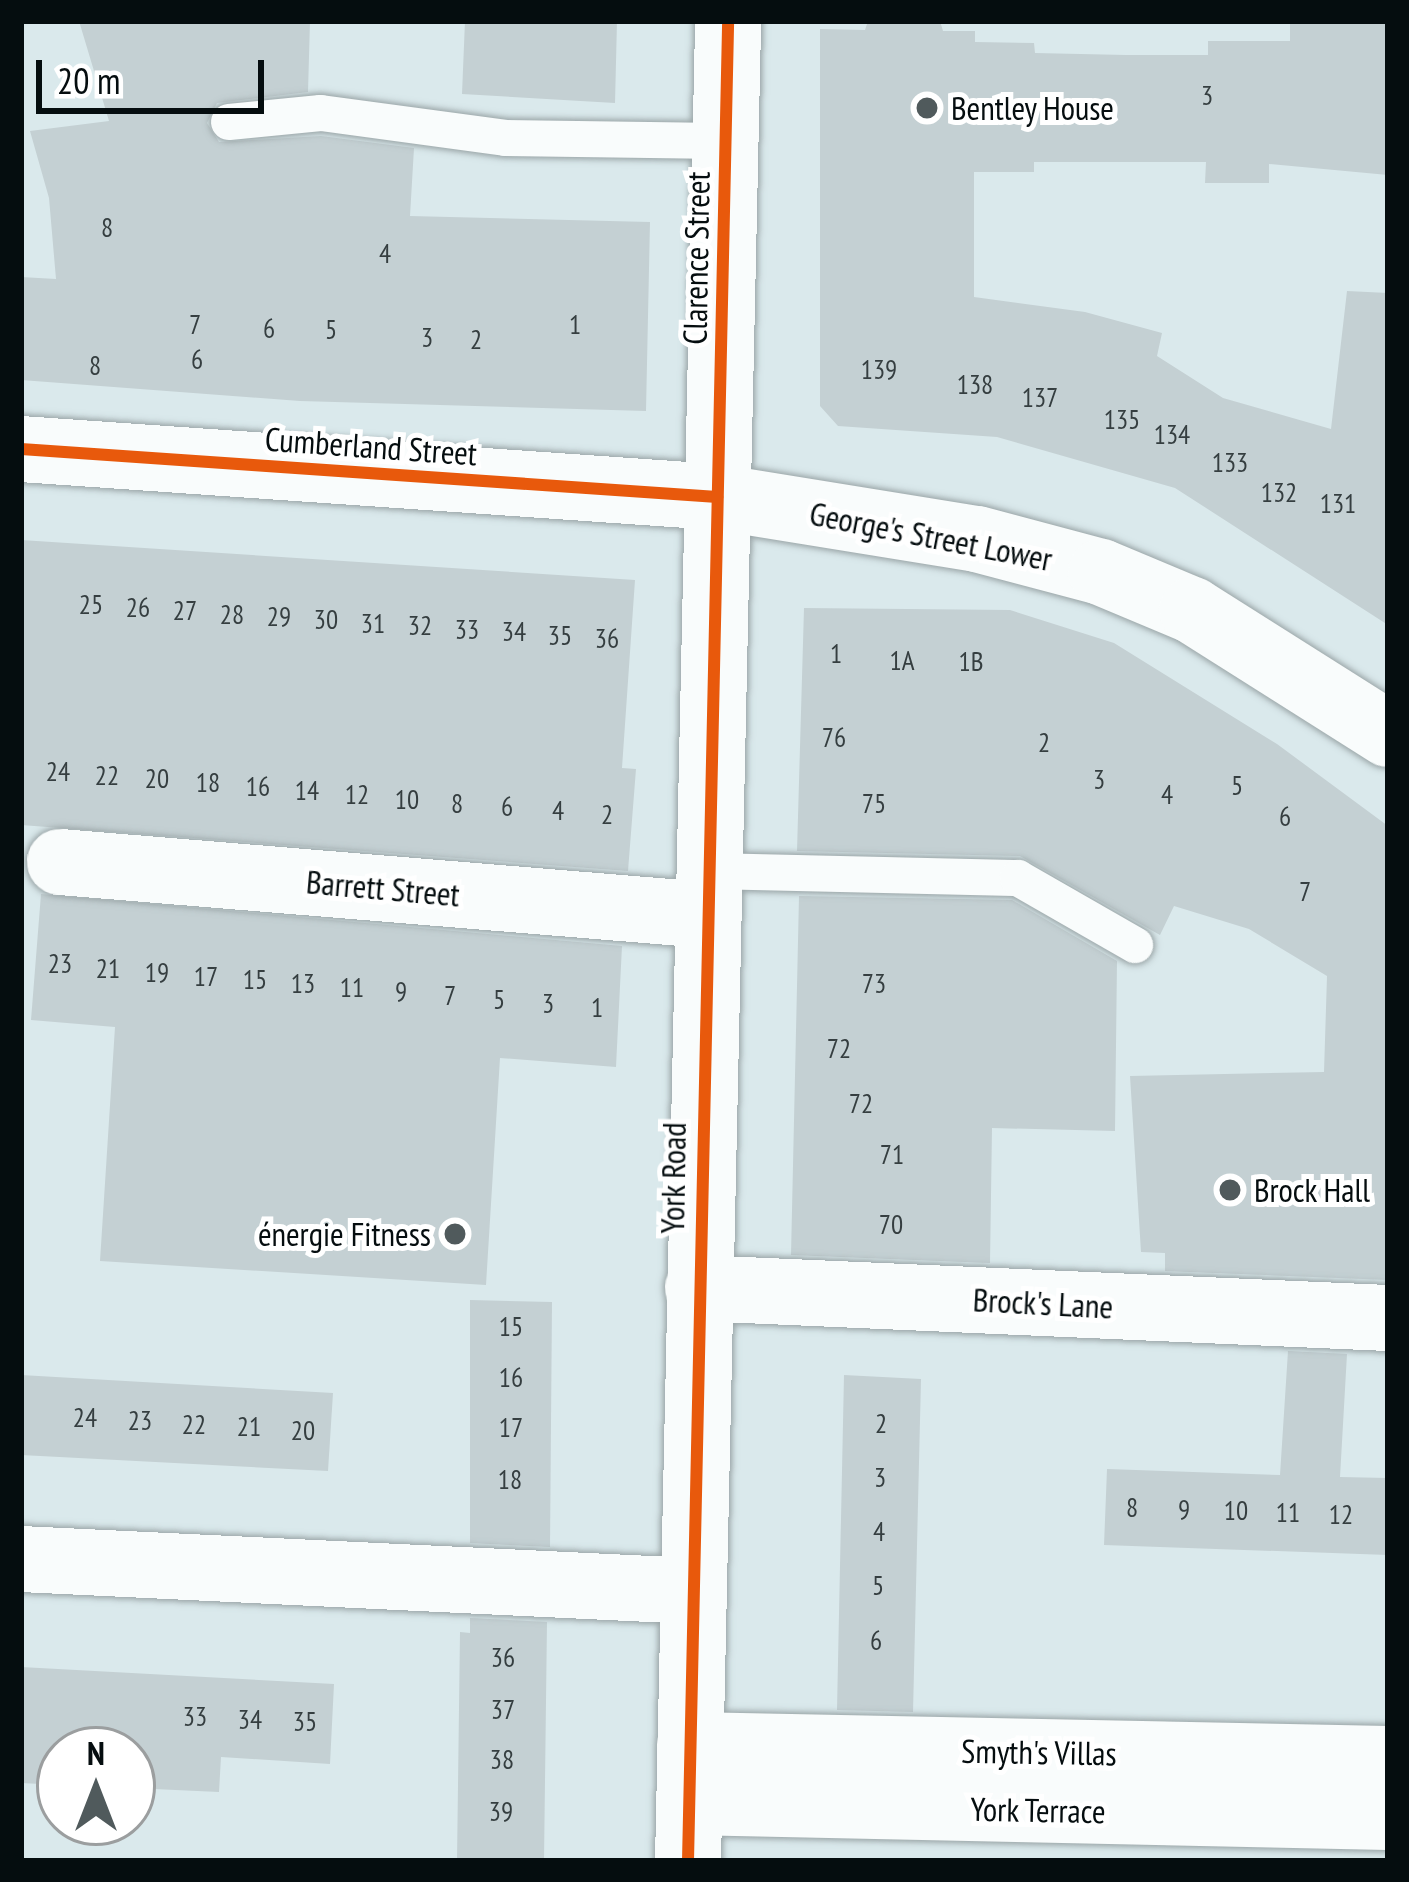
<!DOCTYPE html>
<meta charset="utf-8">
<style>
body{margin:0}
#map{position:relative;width:1409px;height:1882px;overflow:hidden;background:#dae9ec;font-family:"PT Sans Narrow",sans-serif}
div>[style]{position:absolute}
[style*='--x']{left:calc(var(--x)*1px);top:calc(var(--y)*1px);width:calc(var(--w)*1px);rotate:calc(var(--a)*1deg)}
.building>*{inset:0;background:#c4d0d3}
.roads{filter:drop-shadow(0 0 3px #9aa5a7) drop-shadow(0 0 3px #9aa5a7)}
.service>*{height:36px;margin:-18px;padding:0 18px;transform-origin:18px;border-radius:18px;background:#f9fcfc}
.minor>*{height:66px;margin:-33px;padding:0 33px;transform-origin:33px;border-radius:33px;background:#f9fcfc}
.tertiary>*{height:66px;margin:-33px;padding:0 33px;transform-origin:33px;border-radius:33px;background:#f9fcfc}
.secondary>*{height:66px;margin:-33px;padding:0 33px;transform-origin:33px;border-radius:33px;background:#f9fcfc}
.cycleway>*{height:12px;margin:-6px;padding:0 6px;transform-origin:6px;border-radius:6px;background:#e8590c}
.dots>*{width:33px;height:33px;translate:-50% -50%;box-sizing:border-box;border:6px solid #fff;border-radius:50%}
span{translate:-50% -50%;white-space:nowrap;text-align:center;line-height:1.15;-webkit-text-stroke:10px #fff;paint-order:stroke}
.number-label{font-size:27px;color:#353e40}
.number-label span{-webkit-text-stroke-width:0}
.poi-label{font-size:33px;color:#050d0f}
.left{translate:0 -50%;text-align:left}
.right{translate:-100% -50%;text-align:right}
.street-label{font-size:33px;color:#050d0f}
.frame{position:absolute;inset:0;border:24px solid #050d0f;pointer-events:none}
.north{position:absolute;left:36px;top:1726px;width:120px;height:120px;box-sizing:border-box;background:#fff;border:3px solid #9b9e9f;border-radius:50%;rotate:0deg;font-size:33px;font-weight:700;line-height:48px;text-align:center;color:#050d0f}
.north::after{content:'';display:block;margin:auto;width:42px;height:54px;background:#505a5c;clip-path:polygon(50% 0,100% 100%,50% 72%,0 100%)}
.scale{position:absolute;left:36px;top:60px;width:228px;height:54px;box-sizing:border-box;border:6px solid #050d0f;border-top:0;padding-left:15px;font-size:36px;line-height:42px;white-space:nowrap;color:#050d0f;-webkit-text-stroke:9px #fff;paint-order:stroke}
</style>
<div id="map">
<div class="building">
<i style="clip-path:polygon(79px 21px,310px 21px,308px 92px,217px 103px,207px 123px,219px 142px,321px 136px,414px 148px,410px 216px,650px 222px,646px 411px,300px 401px,21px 380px,21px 277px,56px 279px,49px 198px,30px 131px,109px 121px)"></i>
<i style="clip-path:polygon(465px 21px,617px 21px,615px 103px,462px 94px)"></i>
<i style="clip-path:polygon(868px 21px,940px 21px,943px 31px,975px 31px,975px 42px,1034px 43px,1035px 53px,1126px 55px,1208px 55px,1208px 41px,1290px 41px,1290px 21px,1388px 21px,1388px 175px,1269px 164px,1269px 183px,1205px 183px,1206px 162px,1034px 162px,1034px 172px,974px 172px,974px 297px,1085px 312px,1162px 333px,1157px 356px,1223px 398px,1331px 429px,1347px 291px,1388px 293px,1388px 625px,1175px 488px,997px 437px,838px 426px,820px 406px,820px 29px,865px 30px)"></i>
<i style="clip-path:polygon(21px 540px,635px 580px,622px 768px,636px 769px,628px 871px,21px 825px)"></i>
<i style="clip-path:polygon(804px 608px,1010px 610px,1114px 643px,1277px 744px,1388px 826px,1388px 1280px,1165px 1271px,1165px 1253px,1141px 1252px,1130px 1076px,1324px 1072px,1327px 976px,1249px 929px,1174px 906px,1160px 935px,1020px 856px,797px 851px)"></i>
<i style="clip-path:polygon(41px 894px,622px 946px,616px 1067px,500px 1058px,486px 1285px,100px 1261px,115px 1027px,31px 1020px)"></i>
<i style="clip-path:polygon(799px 896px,1012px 900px,1117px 961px,1115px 1131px,992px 1128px,990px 1263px,791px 1255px)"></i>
<i style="clip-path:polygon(470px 1300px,552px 1302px,550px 1547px,470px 1543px)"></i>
<i style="clip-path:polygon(1288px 1351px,1347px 1354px,1340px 1477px,1388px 1478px,1388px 1555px,1104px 1545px,1107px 1469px,1280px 1475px)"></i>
<i style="clip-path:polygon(21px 1375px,333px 1393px,328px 1471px,21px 1455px)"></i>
<i style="clip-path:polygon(844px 1375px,921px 1379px,913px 1712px,837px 1710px)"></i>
<i style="clip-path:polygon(470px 1618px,547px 1622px,544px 1861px,457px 1861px,460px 1632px,470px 1633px)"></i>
<i style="clip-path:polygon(21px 1667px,334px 1684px,330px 1764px,221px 1757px,219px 1792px,132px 1788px,132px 1750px,60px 1750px,60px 1785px,21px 1783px)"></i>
</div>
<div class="roads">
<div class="service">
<i style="--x:229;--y:122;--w:92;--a:-5.6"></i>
<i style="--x:321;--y:113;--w:186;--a:7.7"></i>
<i style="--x:505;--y:138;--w:220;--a:0.8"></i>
<i style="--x:706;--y:871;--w:312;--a:1.3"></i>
<i style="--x:1018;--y:878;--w:135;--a:29.8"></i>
</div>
<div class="minor">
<i style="--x:60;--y:862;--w:648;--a:4.69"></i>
<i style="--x:698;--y:1288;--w:691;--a:2.49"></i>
<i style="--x:21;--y:1559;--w:671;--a:2.73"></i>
<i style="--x:690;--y:1745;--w:698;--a:1.15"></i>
<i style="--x:689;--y:1802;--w:699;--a:1.23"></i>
</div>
<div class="tertiary">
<i style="--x:717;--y:497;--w:263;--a:9.2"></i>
<i style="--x:977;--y:539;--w:128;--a:14.9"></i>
<i style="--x:1101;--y:572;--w:99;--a:22.7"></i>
<i style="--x:1192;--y:610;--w:232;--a:32.3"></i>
</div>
<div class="secondary">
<i style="--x:21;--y:449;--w:698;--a:3.95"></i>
<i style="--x:688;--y:1861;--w:1840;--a:-88.75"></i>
</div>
</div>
<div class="cycleway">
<i style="--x:21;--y:449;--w:698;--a:3.95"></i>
<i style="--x:688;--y:1861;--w:1840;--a:-88.75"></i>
</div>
<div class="dots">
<i style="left:927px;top:108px;background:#505a5c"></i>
<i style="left:1230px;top:1190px;background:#505a5c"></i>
<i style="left:455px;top:1234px;background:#505a5c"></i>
</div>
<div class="number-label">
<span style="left:1207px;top:96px">3</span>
<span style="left:107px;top:228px">8</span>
<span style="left:385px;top:254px">4</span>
<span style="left:195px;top:325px">7</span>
<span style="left:575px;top:325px">1</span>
<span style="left:269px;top:329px">6</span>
<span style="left:331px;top:330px">5</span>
<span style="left:427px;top:338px">3</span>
<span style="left:476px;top:340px">2</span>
<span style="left:197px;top:360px">6</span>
<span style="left:95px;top:366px">8</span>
<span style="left:879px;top:370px">139</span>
<span style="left:975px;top:385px">138</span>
<span style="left:1040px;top:398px">137</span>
<span style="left:1122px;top:420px">135</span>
<span style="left:1172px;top:435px">134</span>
<span style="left:1230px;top:463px">133</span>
<span style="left:1279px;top:493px">132</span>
<span style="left:1338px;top:504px">131</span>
<span style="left:91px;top:605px">25</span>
<span style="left:138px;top:608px">26</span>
<span style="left:185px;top:611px">27</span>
<span style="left:232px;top:615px">28</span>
<span style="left:279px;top:617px">29</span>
<span style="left:326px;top:620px">30</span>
<span style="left:373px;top:624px">31</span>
<span style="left:420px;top:626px">32</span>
<span style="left:467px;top:630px">33</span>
<span style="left:514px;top:632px">34</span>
<span style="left:560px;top:636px">35</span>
<span style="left:607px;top:639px">36</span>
<span style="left:836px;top:654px">1</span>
<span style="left:902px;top:661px">1A</span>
<span style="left:971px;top:662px">1B</span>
<span style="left:834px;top:738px">76</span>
<span style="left:1044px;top:743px">2</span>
<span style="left:58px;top:772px">24</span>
<span style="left:107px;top:776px">22</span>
<span style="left:157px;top:779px">20</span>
<span style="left:1099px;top:780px">3</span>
<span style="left:208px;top:783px">18</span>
<span style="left:1237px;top:786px">5</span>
<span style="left:258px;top:787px">16</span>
<span style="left:307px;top:791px">14</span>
<span style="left:357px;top:795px">12</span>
<span style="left:1167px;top:795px">4</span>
<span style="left:407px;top:800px">10</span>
<span style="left:457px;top:804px">8</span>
<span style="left:874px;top:804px">75</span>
<span style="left:507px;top:807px">6</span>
<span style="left:558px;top:811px">4</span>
<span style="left:607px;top:815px">2</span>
<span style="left:1285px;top:817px">6</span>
<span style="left:1305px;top:892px">7</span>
<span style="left:60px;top:964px">23</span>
<span style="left:108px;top:969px">21</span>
<span style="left:157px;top:973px">19</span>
<span style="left:206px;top:977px">17</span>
<span style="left:255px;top:980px">15</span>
<span style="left:303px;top:984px">13</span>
<span style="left:874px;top:984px">73</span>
<span style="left:352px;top:988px">11</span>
<span style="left:401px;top:992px">9</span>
<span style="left:450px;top:996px">7</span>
<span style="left:499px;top:1000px">5</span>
<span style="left:548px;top:1004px">3</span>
<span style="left:597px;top:1008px">1</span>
<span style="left:839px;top:1049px">72</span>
<span style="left:861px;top:1104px">72</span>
<span style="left:892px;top:1155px">71</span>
<span style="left:891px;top:1225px">70</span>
<span style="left:511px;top:1327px">15</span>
<span style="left:511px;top:1378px">16</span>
<span style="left:85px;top:1418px">24</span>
<span style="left:140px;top:1421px">23</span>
<span style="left:881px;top:1424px">2</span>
<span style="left:194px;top:1425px">22</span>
<span style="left:249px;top:1427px">21</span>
<span style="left:511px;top:1428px">17</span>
<span style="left:303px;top:1431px">20</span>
<span style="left:880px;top:1478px">3</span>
<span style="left:510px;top:1480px">18</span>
<span style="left:1132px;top:1508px">8</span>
<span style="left:1184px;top:1510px">9</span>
<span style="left:1236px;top:1511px">10</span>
<span style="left:1288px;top:1513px">11</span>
<span style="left:1341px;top:1515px">12</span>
<span style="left:879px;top:1532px">4</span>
<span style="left:878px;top:1586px">5</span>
<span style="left:876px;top:1641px">6</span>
<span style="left:503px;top:1658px">36</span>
<span style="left:503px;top:1710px">37</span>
<span style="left:195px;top:1717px">33</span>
<span style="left:250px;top:1720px">34</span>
<span style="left:305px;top:1722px">35</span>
<span style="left:502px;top:1760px">38</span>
<span style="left:501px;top:1812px">39</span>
</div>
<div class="poi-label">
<span class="left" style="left:951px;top:108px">Bentley House</span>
<span class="left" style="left:1254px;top:1190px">Brock Hall</span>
<span class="right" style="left:431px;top:1234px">énergie Fitness</span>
</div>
<div class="street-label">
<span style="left:696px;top:258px;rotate:-89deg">Clarence Street</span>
<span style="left:371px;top:446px;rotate:4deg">Cumberland Street</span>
<span style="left:931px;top:536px;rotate:11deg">George's Street Lower</span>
<span style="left:383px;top:888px;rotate:5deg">Barrett Street</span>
<span style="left:673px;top:1178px;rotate:-89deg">York Road</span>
<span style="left:1043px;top:1303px;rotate:3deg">Brock's Lane</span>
<span style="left:1039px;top:1752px;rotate:1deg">Smyth's Villas</span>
<span style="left:1038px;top:1810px;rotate:1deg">York Terrace</span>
</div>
<div class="frame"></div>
<div class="north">N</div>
<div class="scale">20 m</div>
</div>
